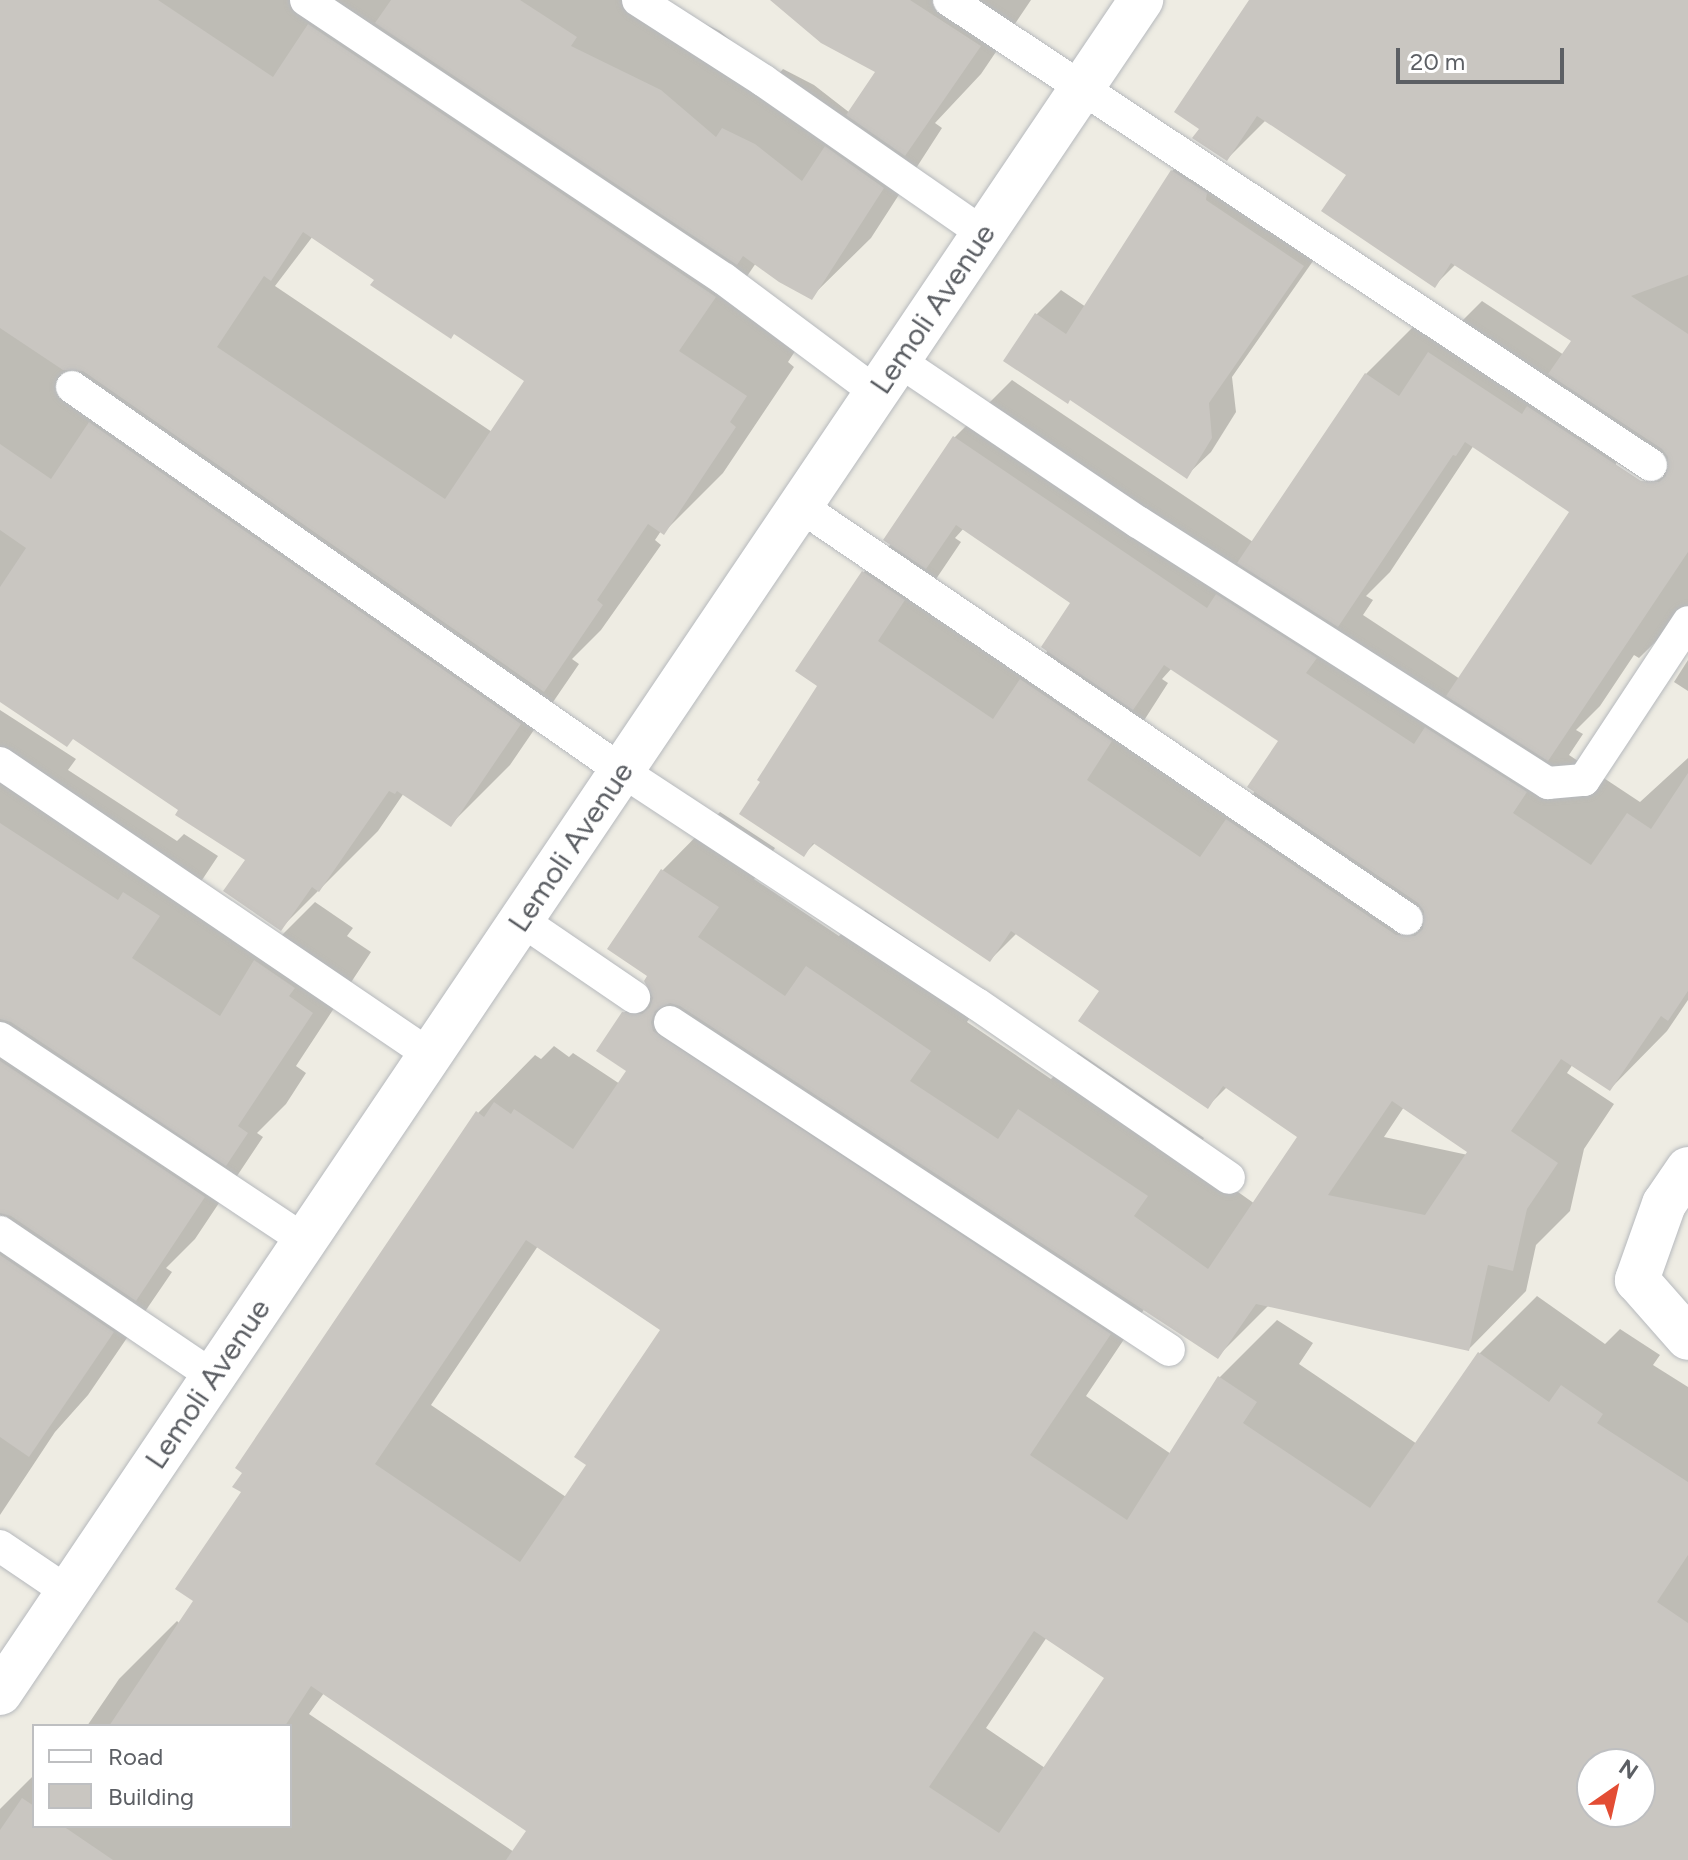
<!DOCTYPE html>
<style>
body{margin:0}
#map{position:relative;width:1688px;height:1860px;overflow:hidden;background:#eeece3;font-family:Figtree,sans-serif}
div>[style]{position:absolute}
[style*='--x']{left:calc(var(--x)*1px);top:calc(var(--y)*1px);width:calc(var(--w)*1px);rotate:calc(var(--a)*1deg)}
.shadow>*{inset:0;background:#0003}
.building>*{inset:0;background:#c9c6c1}
.roads{filter:drop-shadow(0 0 2px #b6b9bd) drop-shadow(0 0 2px #b6b9bd)}
.service>*{height:32px;margin:-16px;padding:0 16px;transform-origin:16px;border-radius:16px;background:#fff}
.minor>*{height:44px;margin:-22px;padding:0 22px;transform-origin:22px;border-radius:22px;background:#fff}
span{translate:-50% -50%;white-space:nowrap;text-align:center;line-height:1.15;-webkit-text-stroke:6px #fff;paint-order:stroke}
.street-label{font-size:30px;color:#5c5f64}
.legend{position:absolute;left:32px;top:1724px;width:260px;height:104px;box-sizing:border-box;background:#fff;border:2px solid #bebfc1;margin:0;padding:10px 14px;list-style:none;font-size:24px;color:#5c5f64}
.legend li{display:flex;align-items:center;gap:16px;height:40px}
.legend b{width:40px;border:2px solid #bebfc1}
.north{position:absolute;left:1576px;top:1748px;width:80px;height:80px;box-sizing:border-box;background:#fff;border:2px solid #bebfc1;border-radius:50%;rotate:34deg;font-size:22px;font-weight:700;line-height:32px;text-align:center;color:#5c5f64}
.north::after{content:'';display:block;margin:auto;width:28px;height:36px;background:#e34d34;clip-path:polygon(50% 0,100% 100%,50% 72%,0 100%)}
.scale{position:absolute;left:1396px;top:48px;width:168px;height:36px;box-sizing:border-box;border:4px solid #5c5f64;border-top:0;padding-left:10px;font-size:24px;line-height:28px;white-space:nowrap;color:#5c5f64;-webkit-text-stroke:6px #fff;paint-order:stroke}
</style>
<div id="map">
<div class="shadow">
<i style="clip-path:polygon(evenodd,0 0,657px 0,720px 31px,775px 78px,783px 69px,814px 85px,850px 113px,878px 71px,773px 0,1031px 0,981px 74px,935px 123px,942px 128px,871px 238px,811px 297px,756px 263px,737px 291px,805px 336px,788px 362px,794px 367px,723px 473px,664px 532px,661px 531px,655px 540px,661px 545px,601px 630px,572px 659px,579px 664px,510px 765px,451px 824px,404px 793px,378px 831px,281px 928px,247px 859px,181px 809px,74px 738px,0 699px,0 0,313px 236px,527px 381px,492px 432px,275px 286px,313px 236px)"></i>
<i style="clip-path:polygon(evenodd,1261px 0,1688px 0,1688px 610px,1639px 658px,1634px 655px,1600px 706px,1576px 730px,1583px 734px,1569px 755px,1640px 802px,1688px 758px,1688px 1000px,1667px 1031px,1610px 1089px,1573px 1064px,1567px 1073px,1614px 1104px,1584px 1149px,1570px 1211px,1536px 1245px,1526px 1291px,1469px 1349px,1269px 1305px,1218px 1356px,1145px 1308px,1086px 1396px,1171px 1454px,1219px 1378px,1277px 1320px,1313px 1343px,1299px 1364px,1417px 1444px,1479px 1354px,1537px 1296px,1605px 1344px,1620px 1329px,1660px 1355px,1653px 1365px,1688px 1387px,1688px 1860px,0 1860px,0 1809px,34px 1775px,34px 1826px,290px 1826px,290px 1726px,87px 1726px,119px 1679px,177px 1621px,180px 1624px,196px 1601px,244px 1492px,478px 1113px,535px 1055px,541px 1059px,554px 1046px,569px 1057px,573px 1053px,620px 1084px,628px 1070px,624px 1013px,651px 986px,663px 870px,720px 812px,775px 848px,754px 879px,839px 936px,865px 910px,987px 992px,967px 1022px,1051px 1079px,1078px 1052px,1204px 1138px,1190px 1158px,1255px 1204px,1300px 1136px,1227px 1087px,1208px 1106px,1102px 990px,1017px 933px,990px 960px,815px 843px,804px 854px,820px 686px,864px 572px,892px 543px,954px 438px,1012px 380px,1253px 542px,1366px 374px,1418px 322px,1444px 339px,1482px 301px,1564px 355px,1573px 341px,1456px 264px,1435px 285px,1348px 175px,1266px 120px,1227px 159px,1261px 0,1474px 445px,1572px 511px,1460px 679px,1363px 615px,1373px 600px,1366px 596px,1390px 572px,1474px 445px,1261px 0,1616px 462px,1651px 485px,1648px 488px,1616px 467px,1616px 462px,1261px 0,964px 528px,1073px 602px,1044px 657px,934px 582px,961px 542px,955px 538px,964px 528px,1261px 0,1172px 668px,1281px 741px,1252px 796px,1143px 722px,1168px 683px,1162px 679px,1172px 668px,1261px 0,1404px 1107px,1470px 1151px,1468px 1155px,1384px 1137px,1404px 1107px,1261px 0,538px 1246px,663px 1330px,588px 1465px,566px 1497px,431px 1405px,538px 1246px,1261px 0,1047px 1637px,1107px 1678px,1045px 1768px,986px 1728px,1047px 1637px,1261px 0,324px 1693px,528px 1830px,514px 1852px,309px 1714px,324px 1693px,1261px 0,1592px 1764px,1640px 1764px,1640px 1812px,1592px 1812px,1592px 1764px)"></i>
<i style="clip-path:polygon(1197px 147px,1327px 241px,1232px 377px,1236px 412px,1211px 452px,1186px 476px,1071px 398px,1006px 360px,1037px 314px,1061px 290px,1086px 307px,1172px 171px)"></i>
<i style="clip-path:polygon(1688px 660px,1688px 691px,1674px 682px)"></i>
<i style="clip-path:polygon(0 710px,76px 759px,68px 770px,177px 841px,184px 834px,218px 856px,190px 898px,268px 949px,315px 902px,353px 928px,347px 936px,371px 952px,296px 1066px,306px 1073px,286px 1104px,257px 1133px,263px 1137px,195px 1239px,166px 1268px,172px 1272px,88px 1395px,55px 1432px,0 1515px)"></i>
</div>
<div class="building">
<i style="clip-path:polygon(evenodd,0 0,158px 0,273px 77px,308px 24px,716px 297px,679px 351px,747px 396px,730px 422px,736px 427px,664px 535px,648px 524px,597px 600px,603px 605px,544px 692px,83px 371px,63px 370px,0 328px,0 0,303px 232px,374px 280px,370px 285px,451px 339px,454px 334px,524px 381px,445px 499px,217px 347px,264px 276px,271px 281px,303px 232px)"></i>
<i style="clip-path:polygon(391px 0,520px 0,577px 37px,571px 46px,661px 90px,716px 137px,722px 128px,755px 144px,802px 181px,825px 146px,884px 188px,812px 300px,779px 282px,743px 256px,737px 265px,375px 23px)"></i>
<i style="clip-path:polygon(770px 0,910px 0,981px 46px,905px 156px,846px 115px,875px 72px,821px 43px)"></i>
<i style="clip-path:polygon(1249px 0,1688px 0,1688px 275px,1631px 296px,1688px 334px,1688px 552px,1548px 761px,1446px 696px,1569px 512px,1465px 442px,1456px 456px,1453px 455px,1338px 627px,1237px 563px,1365px 373px,1399px 396px,1428px 352px,1522px 414px,1527px 406px,1641px 481px,1659px 482px,1666px 476px,1668px 457px,1662px 449px,1548px 374px,1571px 341px,1451px 263px,1435px 288px,1321px 211px,1346px 175px,1257px 116px,1227px 161px,1192px 138px,1199px 129px,1174px 112px)"></i>
<i style="clip-path:polygon(1171px 170px,1207px 193px,1206px 200px,1304px 266px,1209px 403px,1212px 438px,1187px 479px,1070px 400px,1068px 404px,1003px 361px,1035px 313px,1066px 334px)"></i>
<i style="clip-path:polygon(89px 422px,521px 724px,451px 827px,397px 791px,395px 794px,389px 791px,319px 892px,312px 887px,281px 931px,223px 891px,245px 860px,175px 815px,178px 810px,73px 739px,67px 747px,0 702px,0 587px,26px 548px,0 530px,0 444px,51px 479px)"></i>
<i style="clip-path:polygon(evenodd,953px 436px,1207px 608px,1216px 594px,1317px 658px,1306px 673px,1414px 744px,1425px 727px,1527px 792px,1513px 813px,1591px 865px,1627px 813px,1651px 829px,1688px 773px,1688px 991px,1668px 1021px,1661px 1016px,1610px 1091px,1561px 1059px,1511px 1131px,1558px 1163px,1527px 1209px,1513px 1271px,1488px 1265px,1469px 1351px,1256px 1304px,1218px 1359px,680px 1006px,670px 1003px,655px 1011px,651px 1022px,653px 1031px,1111px 1334px,1030px 1455px,1127px 1520px,1218px 1376px,1257px 1402px,1243px 1423px,1370px 1508px,1478px 1352px,1549px 1402px,1561px 1385px,1603px 1414px,1597px 1423px,1688px 1482px,1688px 1555px,1657px 1602px,1688px 1623px,1688px 1860px,506px 1860px,526px 1831px,311px 1686px,285px 1726px,109px 1726px,193px 1601px,175px 1589px,241px 1492px,232px 1487px,242px 1473px,235px 1468px,476px 1111px,484px 1117px,494px 1102px,511px 1114px,514px 1109px,573px 1149px,626px 1071px,596px 1051px,622px 1012px,642px 1014px,650px 1007px,653px 998px,644px 981px,647px 976px,607px 949px,661px 869px,719px 907px,698px 937px,785px 996px,806px 966px,931px 1051px,910px 1081px,998px 1139px,1018px 1109px,1148px 1196px,1134px 1216px,1208px 1269px,1297px 1137px,1223px 1086px,1208px 1109px,1078px 1021px,1099px 991px,1011px 931px,990px 962px,813px 843px,804px 857px,739px 814px,760px 782px,757px 780px,817px 686px,795px 671px,862px 571px,905px 600px,878px 641px,993px 719px,1020px 679px,1112px 741px,1087px 780px,1200px 857px,1226px 819px,1396px 935px,1415px 936px,1423px 929px,1424px 911px,1418px 903px,1247px 787px,1278px 741px,1164px 665px,1133px 710px,1041px 647px,1070px 603px,956px 525px,926px 569px,883px 540px,953px 436px,1392px 1101px,1467px 1152px,1425px 1215px,1328px 1195px,1392px 1101px,953px 436px,526px 1240px,660px 1330px,574px 1457px,586px 1465px,520px 1562px,375px 1464px,526px 1240px,953px 436px,1034px 1631px,1104px 1678px,999px 1833px,929px 1787px,1034px 1631px,953px 436px,1592px 1764px,1640px 1764px,1640px 1812px,1592px 1812px,1592px 1764px)"></i>
<i style="clip-path:polygon(0 823px,118px 900px,123px 892px,160px 916px,132px 958px,220px 1016px,254px 960px,295px 988px,289px 996px,313px 1013px,238px 1126px,248px 1133px,226px 1166px,11px 1022px,0 1019px)"></i>
<i style="clip-path:polygon(0 1061px,205px 1197px,136px 1301px,11px 1216px,0 1213px)"></i>
<i style="clip-path:polygon(0 1255px,114px 1332px,29px 1457px,0 1437px)"></i>
<i style="clip-path:polygon(22px 1798px,34px 1806px,34px 1826px,63px 1826px,113px 1860px,0 1860px,0 1830px)"></i>
</div>
<div class="roads">
<div class="service">
<i style="--x:306;--y:0;--w:503;--a:33.72"></i>
<i style="--x:724;--y:279;--w:191;--a:36.7"></i>
<i style="--x:638;--y:0;--w:150;--a:32.7"></i>
<i style="--x:764;--y:81;--w:268;--a:34.8"></i>
<i style="--x:949;--y:0;--w:842;--a:33.52"></i>
<i style="--x:899;--y:361;--w:288;--a:34"></i>
<i style="--x:1138;--y:522;--w:486;--a:32.5"></i>
<i style="--x:1548;--y:783;--w:36;--a:-5"></i>
<i style="--x:1584;--y:780;--w:189;--a:-56.6"></i>
<i style="--x:72;--y:387;--w:671;--a:34.92"></i>
<i style="--x:622;--y:771;--w:425;--a:33.3"></i>
<i style="--x:977;--y:1004;--w:306;--a:34.6"></i>
<i style="--x:800;--y:506;--w:734;--a:34.23"></i>
<i style="--x:0;--y:763;--w:520;--a:34.18"></i>
<i style="--x:521;--y:920;--w:137;--a:34.3"></i>
<i style="--x:670;--y:1022;--w:597;--a:33.32"></i>
<i style="--x:0;--y:1038;--w:366;--a:33.6"></i>
<i style="--x:0;--y:1232;--w:257;--a:34.1"></i>
<i style="--x:0;--y:1546;--w:82;--a:34.1"></i>
</div>
<div class="minor">
<i style="--x:1688;--y:1169;--w:42;--a:124.4"></i>
<i style="--x:1664;--y:1204;--w:81;--a:109.6"></i>
<i style="--x:1637;--y:1280;--w:77;--a:48.7"></i>
<i style="--x:0;--y:1693;--w:2042;--a:-56.02"></i>
</div>
</div>
<div class="street-label">
<span style="left:933px;top:309px;rotate:-56deg">Lemoli Avenue</span>
<span style="left:571px;top:847px;rotate:-56deg">Lemoli Avenue</span>
<span style="left:208px;top:1384px;rotate:-56deg">Lemoli Avenue</span>
</div>
<ul class="legend">
<li><b style="height:10px;background:#fff"></b>Road</li>
<li><b style="height:22px;background:#c9c6c1"></b>Building</li>
</ul>
<div class="north">N</div>
<div class="scale">20 m</div>
</div>
